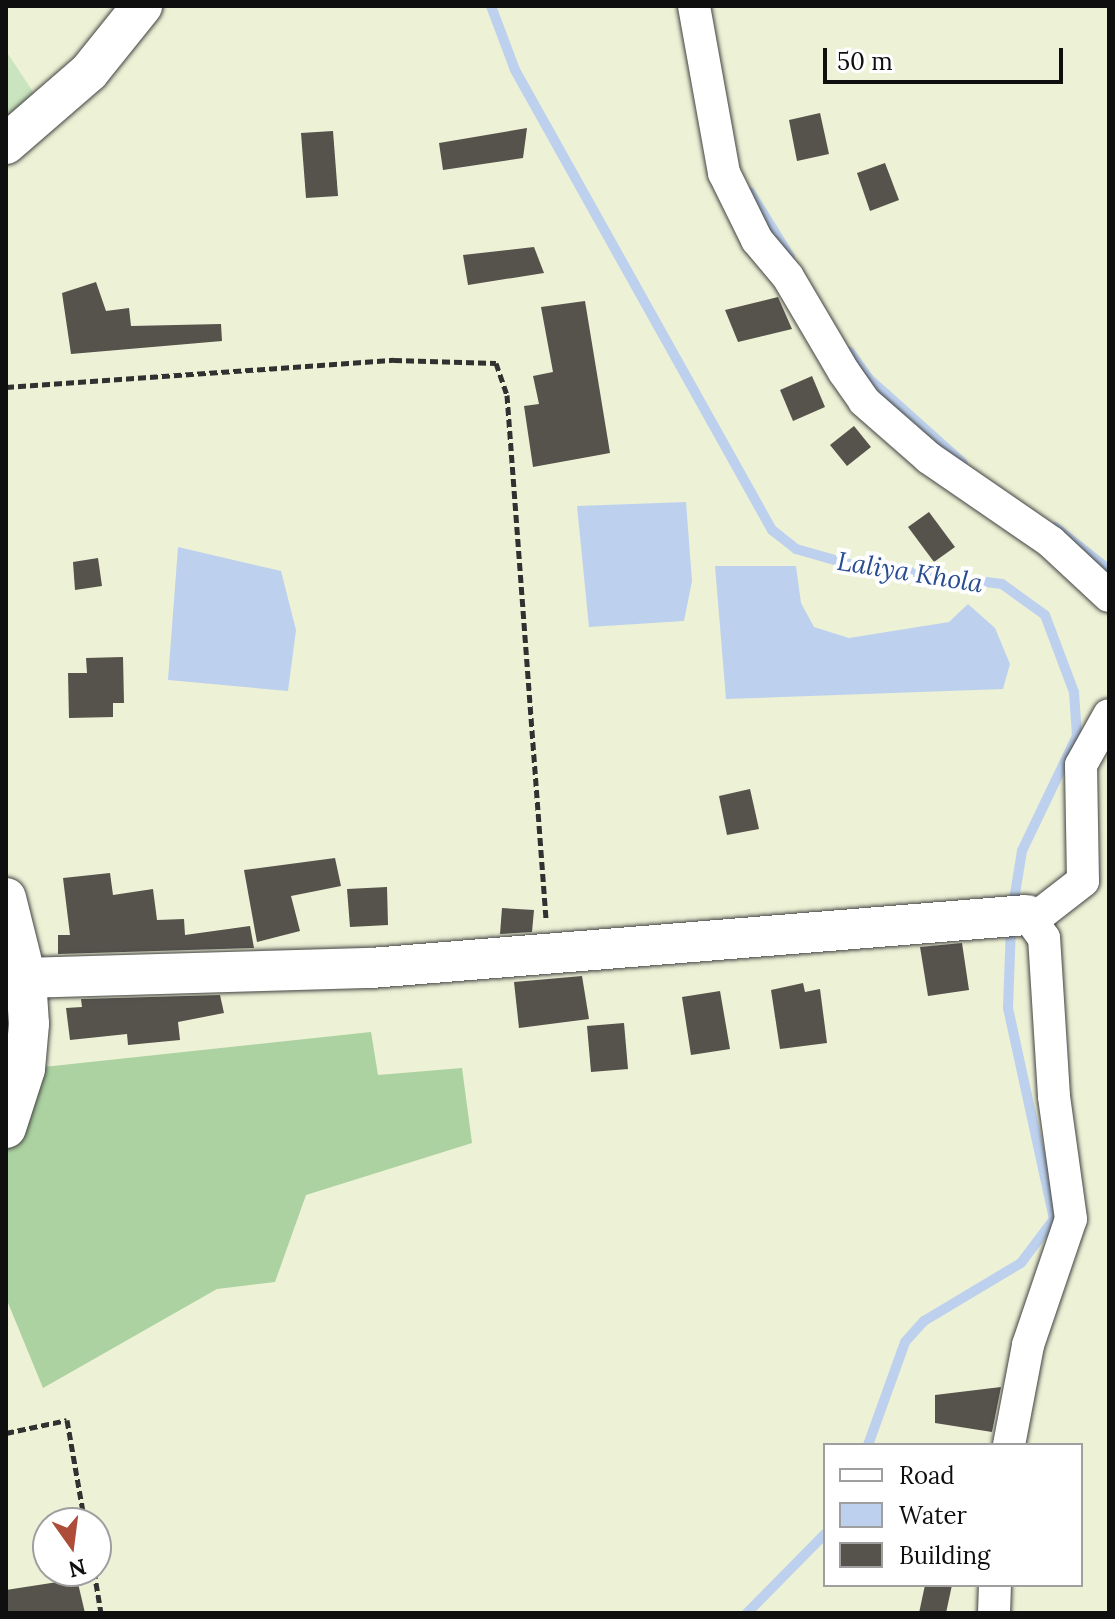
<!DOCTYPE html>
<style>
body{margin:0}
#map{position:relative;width:1115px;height:1619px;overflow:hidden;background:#fdfdf2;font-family:Lora,serif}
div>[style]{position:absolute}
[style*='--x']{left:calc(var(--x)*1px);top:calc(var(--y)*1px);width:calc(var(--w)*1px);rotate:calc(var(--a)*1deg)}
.farmland>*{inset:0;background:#edf1d5}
.green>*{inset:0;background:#cae4bf}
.forest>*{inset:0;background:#acd2a1}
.water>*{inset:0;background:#bdd1ee}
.stream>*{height:10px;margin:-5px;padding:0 5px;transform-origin:5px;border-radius:5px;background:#bdd1ee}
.building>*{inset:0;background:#56524c}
.path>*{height:5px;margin-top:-2.5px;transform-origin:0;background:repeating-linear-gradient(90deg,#313131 0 8px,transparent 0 12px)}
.roads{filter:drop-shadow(0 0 2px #424242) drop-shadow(0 0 2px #424242)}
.minor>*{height:32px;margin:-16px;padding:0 16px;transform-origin:16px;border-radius:16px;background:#fff}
.tertiary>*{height:40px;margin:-20px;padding:0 20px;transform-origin:20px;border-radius:20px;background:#fff}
span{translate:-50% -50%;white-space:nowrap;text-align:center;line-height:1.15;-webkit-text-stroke:8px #fff;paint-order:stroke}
.water-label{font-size:26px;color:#284c90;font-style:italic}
.frame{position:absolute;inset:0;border:8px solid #0f0f0f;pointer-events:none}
.legend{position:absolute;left:823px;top:1443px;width:260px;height:144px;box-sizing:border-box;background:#fff;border:2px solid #9f9f9f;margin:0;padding:10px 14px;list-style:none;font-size:24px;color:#0f0f0f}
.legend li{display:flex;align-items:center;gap:16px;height:40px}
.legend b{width:40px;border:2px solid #9f9f9f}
.north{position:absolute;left:32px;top:1507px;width:80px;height:80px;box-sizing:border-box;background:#fff;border:2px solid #9f9f9f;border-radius:50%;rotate:166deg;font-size:22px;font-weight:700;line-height:32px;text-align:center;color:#0f0f0f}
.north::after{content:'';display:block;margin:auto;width:28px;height:36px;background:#ad4c38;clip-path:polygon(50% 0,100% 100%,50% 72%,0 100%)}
.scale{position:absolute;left:823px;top:48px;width:240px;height:36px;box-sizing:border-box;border:4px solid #0f0f0f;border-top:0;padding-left:10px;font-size:24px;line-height:28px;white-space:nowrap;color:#0f0f0f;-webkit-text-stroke:6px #fff;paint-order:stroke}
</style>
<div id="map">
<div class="farmland">
<i style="clip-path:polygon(evenodd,6px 6px,1109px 6px,1109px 1613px,6px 1613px,6px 6px,825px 1445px,1081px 1445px,1081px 1585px,825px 1585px,825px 1445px,6px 6px,48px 1523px,96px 1523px,96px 1571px,48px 1571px,48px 1523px)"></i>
</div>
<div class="green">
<i style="clip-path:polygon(6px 51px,45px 110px,6px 144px)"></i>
</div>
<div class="forest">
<i style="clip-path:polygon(371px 1032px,378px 1075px,462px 1068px,472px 1143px,306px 1195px,275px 1282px,217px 1289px,43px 1388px,6px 1298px,6px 1129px,25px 1069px)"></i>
</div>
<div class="water">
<i style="clip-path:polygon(686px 502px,692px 581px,684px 621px,589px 627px,577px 506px)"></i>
<i style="clip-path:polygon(178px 547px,281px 571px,296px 630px,288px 691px,168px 680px)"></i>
<i style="clip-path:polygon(715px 566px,796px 566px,801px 603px,814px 627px,849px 638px,949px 622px,968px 604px,995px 628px,1010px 664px,1003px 689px,726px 699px)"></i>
</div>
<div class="stream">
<i style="--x:491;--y:6;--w:68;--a:69.4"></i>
<i style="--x:515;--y:70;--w:527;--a:60.81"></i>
<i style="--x:772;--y:530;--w:31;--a:38"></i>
<i style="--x:796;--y:549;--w:58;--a:15.9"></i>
<i style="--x:852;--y:565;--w:151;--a:7.2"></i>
<i style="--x:1002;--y:584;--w:53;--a:35.8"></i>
<i style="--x:1045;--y:615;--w:82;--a:69.4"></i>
<i style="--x:1074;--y:692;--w:44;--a:86.1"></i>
<i style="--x:1077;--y:736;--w:127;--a:115.6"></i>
<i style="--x:1022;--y:851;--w:56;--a:99.3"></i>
<i style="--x:750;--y:192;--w:76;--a:58.4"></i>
<i style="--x:850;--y:352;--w:32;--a:55"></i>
<i style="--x:868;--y:378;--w:127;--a:41.8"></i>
<i style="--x:1055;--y:527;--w:69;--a:38.5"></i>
<i style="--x:868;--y:1445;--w:109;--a:-70.2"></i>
<i style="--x:905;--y:1342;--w:28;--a:-48"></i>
<i style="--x:924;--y:1321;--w:113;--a:-30.9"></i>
<i style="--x:1021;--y:1263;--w:55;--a:-53.1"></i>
<i style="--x:1054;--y:1219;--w:216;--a:-102.3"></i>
<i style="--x:1008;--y:1008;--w:82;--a:-87.9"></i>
<i style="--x:747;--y:1613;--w:111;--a:-45.4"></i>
</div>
<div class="building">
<i style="clip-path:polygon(820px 113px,829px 154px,797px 161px,789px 120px)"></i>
<i style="clip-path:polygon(527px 128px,523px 158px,443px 170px,439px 143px)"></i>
<i style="clip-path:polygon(333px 131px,338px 196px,306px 198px,301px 133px)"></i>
<i style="clip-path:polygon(885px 163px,899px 200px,870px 211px,857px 173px)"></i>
<i style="clip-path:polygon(534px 247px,544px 273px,468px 285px,463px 255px)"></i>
<i style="clip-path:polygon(96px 282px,106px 311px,129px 308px,131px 326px,221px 324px,222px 341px,71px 354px,62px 293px)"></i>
<i style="clip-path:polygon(778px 297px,792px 329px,738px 342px,725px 310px)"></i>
<i style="clip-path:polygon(585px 301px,610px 453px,533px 467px,524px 406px,539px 404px,533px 376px,553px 372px,541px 307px)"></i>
<i style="clip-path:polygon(812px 376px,825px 407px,793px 421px,780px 390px)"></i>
<i style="clip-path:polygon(854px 426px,871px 447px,847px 466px,830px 445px)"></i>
<i style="clip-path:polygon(929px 512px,955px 547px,934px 562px,908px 527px)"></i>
<i style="clip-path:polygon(98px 558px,102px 586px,75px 590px,73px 562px)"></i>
<i style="clip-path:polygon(123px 657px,124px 703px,113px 703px,113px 717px,69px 718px,68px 673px,87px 673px,86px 658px)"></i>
<i style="clip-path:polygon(750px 789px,759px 829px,727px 835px,719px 796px)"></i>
<i style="clip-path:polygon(335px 858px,341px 886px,291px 896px,300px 931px,257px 942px,244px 870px)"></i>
<i style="clip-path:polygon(110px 873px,113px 895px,153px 889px,157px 920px,184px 919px,185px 935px,250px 926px,254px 948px,58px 954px,58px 935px,70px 935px,63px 878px)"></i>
<i style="clip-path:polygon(387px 887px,388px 925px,350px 927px,347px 889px)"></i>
<i style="clip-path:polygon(502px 908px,534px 910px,532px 932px,500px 934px)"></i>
<i style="clip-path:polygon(962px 943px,969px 990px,928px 996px,920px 947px)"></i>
<i style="clip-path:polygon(582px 976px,589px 1019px,519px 1028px,514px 982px)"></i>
<i style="clip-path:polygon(803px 983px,805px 992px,820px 989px,827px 1043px,780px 1049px,771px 990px)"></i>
<i style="clip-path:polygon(720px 991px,730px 1049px,691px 1055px,682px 997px)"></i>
<i style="clip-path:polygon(220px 995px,224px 1013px,178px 1022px,180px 1040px,128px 1045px,127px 1034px,70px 1040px,66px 1008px,82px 1007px,81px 999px)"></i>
<i style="clip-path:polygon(624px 1023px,628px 1069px,591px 1072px,587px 1026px)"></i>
<i style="clip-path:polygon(1001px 1387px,992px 1432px,935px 1423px,935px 1395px)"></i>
<i style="clip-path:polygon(77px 1579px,85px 1613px,6px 1613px,6px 1590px)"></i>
<i style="clip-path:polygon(925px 1585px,952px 1585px,946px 1613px,919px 1613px)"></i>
</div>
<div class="path">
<i style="--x:6;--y:387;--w:389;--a:-4"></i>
<i style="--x:394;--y:360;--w:102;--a:1.7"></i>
<i style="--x:496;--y:363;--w:34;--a:71"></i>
<i style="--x:507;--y:395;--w:525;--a:85.74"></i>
<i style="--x:6;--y:1433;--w:62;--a:-12"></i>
<i style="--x:67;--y:1420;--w:105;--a:80.1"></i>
<i style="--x:94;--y:1571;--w:43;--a:80.5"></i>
</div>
<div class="roads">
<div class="minor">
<i style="--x:694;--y:6;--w:170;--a:79.8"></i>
<i style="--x:724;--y:173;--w:75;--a:63.8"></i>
<i style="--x:757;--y:240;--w:48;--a:50"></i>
<i style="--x:788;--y:277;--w:110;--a:59.5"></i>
<i style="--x:844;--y:372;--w:35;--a:55"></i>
<i style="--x:864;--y:401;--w:86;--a:41.2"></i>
<i style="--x:929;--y:458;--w:148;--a:34.5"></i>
<i style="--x:1051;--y:542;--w:79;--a:43"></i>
<i style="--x:1034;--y:919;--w:62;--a:-37.8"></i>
<i style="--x:1083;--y:881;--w:116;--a:-91"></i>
<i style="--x:1081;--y:765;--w:57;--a:-60.8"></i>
<i style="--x:1009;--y:1445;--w:102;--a:-79.2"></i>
<i style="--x:1028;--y:1345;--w:133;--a:-71.2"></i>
<i style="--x:1071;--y:1219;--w:124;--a:-97.9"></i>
<i style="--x:1054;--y:1096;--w:158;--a:-93.6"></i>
<i style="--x:1044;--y:938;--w:29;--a:-126"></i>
<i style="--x:994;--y:1613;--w:28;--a:-88"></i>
</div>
<div class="tertiary">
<i style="--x:6;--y:144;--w:110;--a:-40.9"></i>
<i style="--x:89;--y:72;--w:85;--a:-51.2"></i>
<i style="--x:6;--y:898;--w:82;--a:76"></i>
<i style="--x:26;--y:978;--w:46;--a:86.3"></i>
<i style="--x:29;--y:1024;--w:45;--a:95.1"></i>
<i style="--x:25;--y:1069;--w:62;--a:107.9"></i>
<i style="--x:26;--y:978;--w:345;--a:-1.7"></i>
<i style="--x:371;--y:968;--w:658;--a:-4.62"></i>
</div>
</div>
<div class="water-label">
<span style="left:910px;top:572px;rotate:9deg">Laliya Khola</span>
</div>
<div class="frame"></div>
<ul class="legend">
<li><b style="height:10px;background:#fff"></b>Road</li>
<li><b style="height:22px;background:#bdd1ee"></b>Water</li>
<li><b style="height:22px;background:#56524c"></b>Building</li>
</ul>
<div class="north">N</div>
<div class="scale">50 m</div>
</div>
